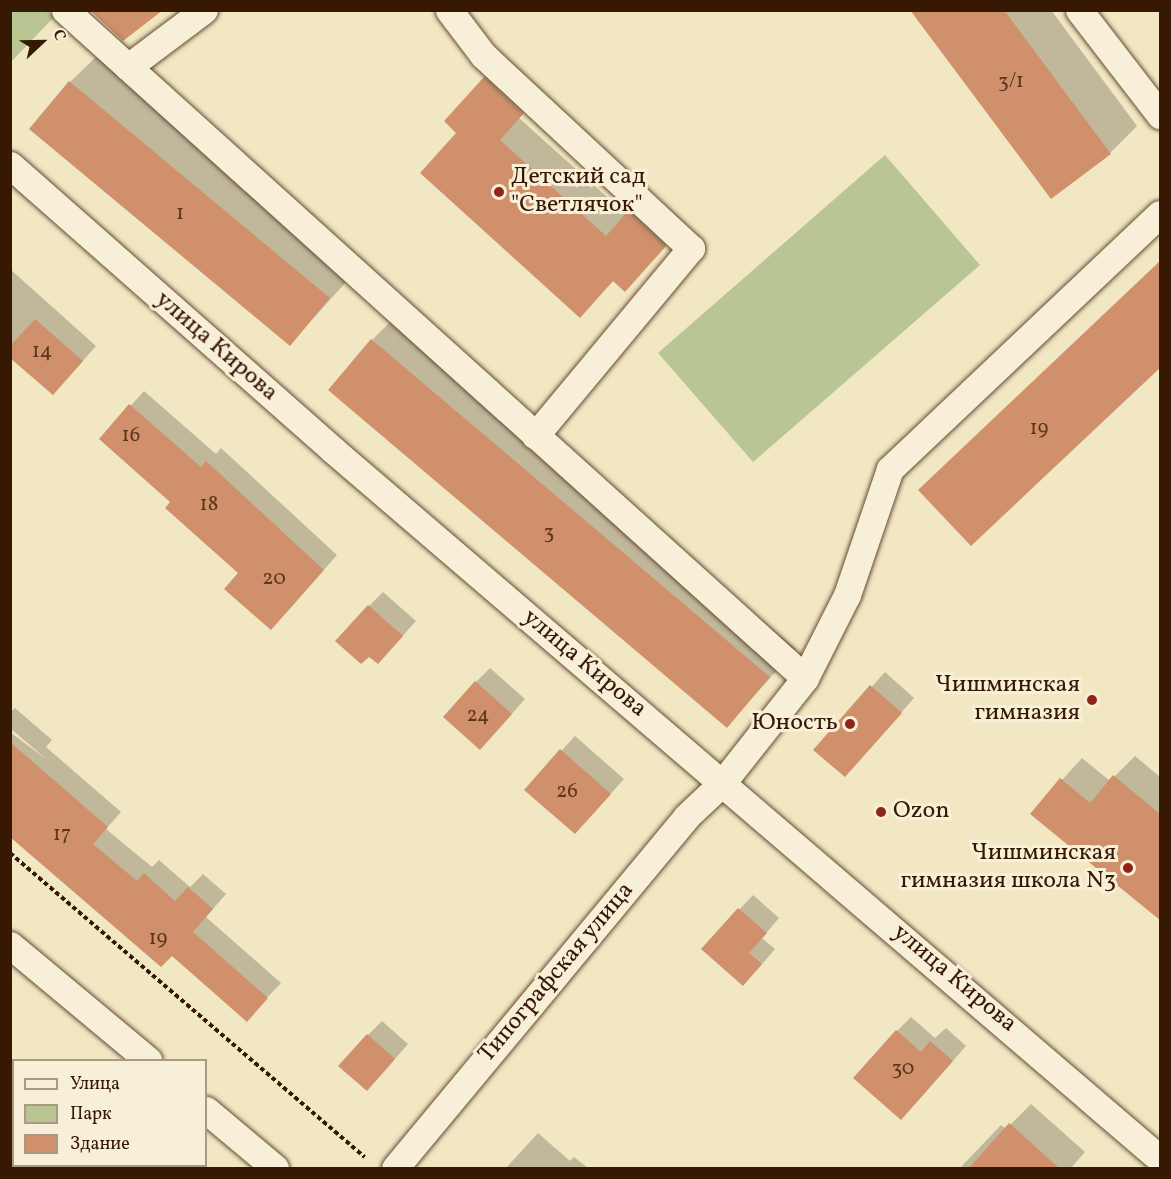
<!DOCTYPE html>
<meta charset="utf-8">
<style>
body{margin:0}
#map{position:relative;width:1171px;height:1179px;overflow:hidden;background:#f2e7c3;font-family:Vollkorn,serif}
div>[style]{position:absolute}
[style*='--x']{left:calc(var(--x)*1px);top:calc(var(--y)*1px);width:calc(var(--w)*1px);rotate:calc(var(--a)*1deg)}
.green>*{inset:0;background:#bac594}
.shadow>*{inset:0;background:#0003}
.building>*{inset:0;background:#cf906b}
.path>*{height:4px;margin-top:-2px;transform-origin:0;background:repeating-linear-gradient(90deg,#371803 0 4.5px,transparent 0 7.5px)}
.roads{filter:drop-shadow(0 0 2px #664c33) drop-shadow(0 0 2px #664c33)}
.street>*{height:27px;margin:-13.5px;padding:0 13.5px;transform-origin:13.5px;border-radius:13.5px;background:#f7efd8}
.dots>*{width:16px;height:16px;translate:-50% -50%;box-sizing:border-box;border:3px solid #f7efd8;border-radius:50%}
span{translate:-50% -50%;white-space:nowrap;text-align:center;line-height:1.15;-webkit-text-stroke:6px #f7efd8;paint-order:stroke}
.number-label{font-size:21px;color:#5d361d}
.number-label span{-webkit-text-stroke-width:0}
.poi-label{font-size:24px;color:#371803}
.left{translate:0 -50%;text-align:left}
.right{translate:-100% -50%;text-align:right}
.street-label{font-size:24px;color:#371803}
.frame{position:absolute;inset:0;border:12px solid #371803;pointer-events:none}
.legend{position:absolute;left:12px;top:1059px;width:195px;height:108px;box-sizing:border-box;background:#f7efd8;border:2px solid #aa9983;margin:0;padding:8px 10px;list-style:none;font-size:18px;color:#371803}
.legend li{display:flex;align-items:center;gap:12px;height:30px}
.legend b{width:30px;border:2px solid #aa9983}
.north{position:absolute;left:12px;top:12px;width:60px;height:60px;-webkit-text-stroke:4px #f7efd8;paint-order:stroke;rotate:68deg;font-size:16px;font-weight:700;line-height:24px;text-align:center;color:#371803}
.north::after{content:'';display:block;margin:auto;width:21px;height:27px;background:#371803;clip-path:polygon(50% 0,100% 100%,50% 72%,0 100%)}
</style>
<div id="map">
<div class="green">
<i style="clip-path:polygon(11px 10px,47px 11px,54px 17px,11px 62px)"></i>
<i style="clip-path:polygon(885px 155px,980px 265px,753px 462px,658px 353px)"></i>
</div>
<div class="shadow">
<i style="clip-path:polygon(912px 10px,1051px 10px,1137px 126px,1110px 153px,1051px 196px)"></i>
<i style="clip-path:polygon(97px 56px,356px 271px,290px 344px,70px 82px)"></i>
<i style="clip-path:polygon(506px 57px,543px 92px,519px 118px,627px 215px,650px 192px,686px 224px,625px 290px,614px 280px,580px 316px,458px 133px,485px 78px)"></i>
<i style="clip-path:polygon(10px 269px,96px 346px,67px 379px,10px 356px)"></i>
<i style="clip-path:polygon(399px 313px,796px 649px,727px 726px,372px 340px)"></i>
<i style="clip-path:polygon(144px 391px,216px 454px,221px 448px,337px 555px,285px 614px,172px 502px,101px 439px)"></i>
<i style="clip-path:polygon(383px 592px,416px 621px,392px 648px,369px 606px)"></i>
<i style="clip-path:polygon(490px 668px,525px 699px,494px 734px,476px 682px)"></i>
<i style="clip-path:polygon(885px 672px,914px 698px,859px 761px,816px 749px)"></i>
<i style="clip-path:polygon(15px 708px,52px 740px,46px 747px,121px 812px,106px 829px,152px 867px,159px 860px,190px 887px,203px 874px,226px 894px,206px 917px,281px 983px,260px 1005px,10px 836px,10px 732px,46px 759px,10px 728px,10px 712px)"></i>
<i style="clip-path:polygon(575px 736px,624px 779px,589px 818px,526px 790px)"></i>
<i style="clip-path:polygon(1135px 756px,1160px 777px,1160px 919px,1032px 813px,1082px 758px,1110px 781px)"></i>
<i style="clip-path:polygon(753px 895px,779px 918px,762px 938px,775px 949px,757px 970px,703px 949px)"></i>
<i style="clip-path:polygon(911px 1017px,935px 1038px,946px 1028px,966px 1046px,915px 1104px,897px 1031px)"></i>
<i style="clip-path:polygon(382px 1021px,408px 1044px,381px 1075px,368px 1035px)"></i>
<i style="clip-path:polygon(1031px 1104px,1085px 1152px,1071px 1168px,960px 1168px,1001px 1125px,1006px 1129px)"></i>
<i style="clip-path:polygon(10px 1107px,14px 1166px,72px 1166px,70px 1168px,10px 1168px)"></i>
<i style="clip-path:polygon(538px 1133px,570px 1161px,574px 1157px,588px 1168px,506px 1168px)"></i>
</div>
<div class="building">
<i style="clip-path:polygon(90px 10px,163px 10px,123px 41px)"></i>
<i style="clip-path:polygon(910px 10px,1004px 10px,1111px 154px,1051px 199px)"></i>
<i style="clip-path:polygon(484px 77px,523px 114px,500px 140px,606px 236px,628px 211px,666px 246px,625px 292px,613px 281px,580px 318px,420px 173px,456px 133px,444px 121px)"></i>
<i style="clip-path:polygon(69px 81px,330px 298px,290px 346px,29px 129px)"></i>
<i style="clip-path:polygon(1161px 260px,1161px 367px,971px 546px,918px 490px)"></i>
<i style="clip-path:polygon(35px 319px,83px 361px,53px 395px,10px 358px,10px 346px)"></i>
<i style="clip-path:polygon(371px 339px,770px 677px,727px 728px,328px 390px)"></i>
<i style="clip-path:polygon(129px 404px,201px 467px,206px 461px,324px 570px,271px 630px,224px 589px,238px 573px,165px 508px,170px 502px,99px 439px)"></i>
<i style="clip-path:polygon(368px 605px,403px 636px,378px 664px,369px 657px,361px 664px,335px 641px)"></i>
<i style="clip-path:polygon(475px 681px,512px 714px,480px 750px,443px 717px)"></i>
<i style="clip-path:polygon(870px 685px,902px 713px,845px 777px,813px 750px)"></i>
<i style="clip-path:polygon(10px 742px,108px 827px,93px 844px,137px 881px,144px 873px,175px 901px,188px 887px,213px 909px,193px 932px,268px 998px,247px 1022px,172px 956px,161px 967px,10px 837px)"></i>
<i style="clip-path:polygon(560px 749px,611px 794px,575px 834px,524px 790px)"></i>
<i style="clip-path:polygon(1113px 775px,1161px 815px,1161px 921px,1030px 814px,1060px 778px,1090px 803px)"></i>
<i style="clip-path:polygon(738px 908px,767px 933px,749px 953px,762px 964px,743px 986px,701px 949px)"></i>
<i style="clip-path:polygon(896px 1030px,921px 1052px,930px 1041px,953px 1061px,901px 1120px,853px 1078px)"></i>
<i style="clip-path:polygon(367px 1034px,395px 1059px,367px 1091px,338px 1066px)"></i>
<i style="clip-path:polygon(1009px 1123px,1059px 1168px,969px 1168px)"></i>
</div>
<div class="path">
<i style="--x:10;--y:853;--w:467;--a:40.6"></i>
</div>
<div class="roads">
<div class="street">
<i style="--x:65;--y:10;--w:85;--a:42.1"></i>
<i style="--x:128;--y:67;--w:95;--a:-36.9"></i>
<i style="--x:449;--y:10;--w:56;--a:52.9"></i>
<i style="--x:483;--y:55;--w:284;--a:42.9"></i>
<i style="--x:691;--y:248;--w:244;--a:129.7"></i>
<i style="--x:1079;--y:10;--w:133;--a:52.4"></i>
<i style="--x:128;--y:67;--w:912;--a:42.07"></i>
<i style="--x:10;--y:165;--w:431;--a:41.4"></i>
<i style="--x:333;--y:450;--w:1089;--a:40.61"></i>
<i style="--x:10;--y:945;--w:180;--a:39.8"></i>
<i style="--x:206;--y:1110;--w:90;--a:40"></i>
<i style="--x:395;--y:1168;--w:456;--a:-50.3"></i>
<i style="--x:686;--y:817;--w:51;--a:-43.4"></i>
<i style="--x:723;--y:782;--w:132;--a:-51.7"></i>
<i style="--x:805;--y:678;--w:93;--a:-63.2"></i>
<i style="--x:847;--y:595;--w:133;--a:-71.2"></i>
<i style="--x:890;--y:469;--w:371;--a:-43.4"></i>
</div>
</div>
<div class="dots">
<i style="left:499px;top:192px;background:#8f2418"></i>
<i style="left:1092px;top:700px;background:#8f2418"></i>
<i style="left:850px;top:724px;background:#8f2418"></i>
<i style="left:881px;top:812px;background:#8f2418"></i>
<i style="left:1128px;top:868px;background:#8f2418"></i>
</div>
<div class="number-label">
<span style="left:1011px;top:82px">3/1</span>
<span style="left:180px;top:214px">1</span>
<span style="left:42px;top:352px">14</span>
<span style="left:1039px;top:429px">19</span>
<span style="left:131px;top:436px">16</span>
<span style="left:209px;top:505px">18</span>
<span style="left:549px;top:533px">3</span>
<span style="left:274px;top:579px">20</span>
<span style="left:478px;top:716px">24</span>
<span style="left:567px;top:792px">26</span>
<span style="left:62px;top:835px">17</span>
<span style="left:158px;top:939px">19</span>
<span style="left:903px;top:1069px">30</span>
</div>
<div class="poi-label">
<span class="left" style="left:511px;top:192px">Детский сад<br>"Светлячок"</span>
<span class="right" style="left:1080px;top:700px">Чишминская<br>гимназия</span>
<span class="right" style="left:838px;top:724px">Юность</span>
<span class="left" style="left:893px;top:812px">Ozon</span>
<span class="right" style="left:1116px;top:868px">Чишминская<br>гимназия школа N3</span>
</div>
<div class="street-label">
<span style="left:216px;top:347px;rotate:41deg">улица Кирова</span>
<span style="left:584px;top:664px;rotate:40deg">улица Кирова</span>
<span style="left:557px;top:973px;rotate:-50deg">Типографская улица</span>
<span style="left:954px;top:979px;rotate:40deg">улица Кирова</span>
</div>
<div class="frame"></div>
<ul class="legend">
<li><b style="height:8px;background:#f7efd8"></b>Улица</li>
<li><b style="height:16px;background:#bac594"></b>Парк</li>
<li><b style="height:16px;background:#cf906b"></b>Здание</li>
</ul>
<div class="north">С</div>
</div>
